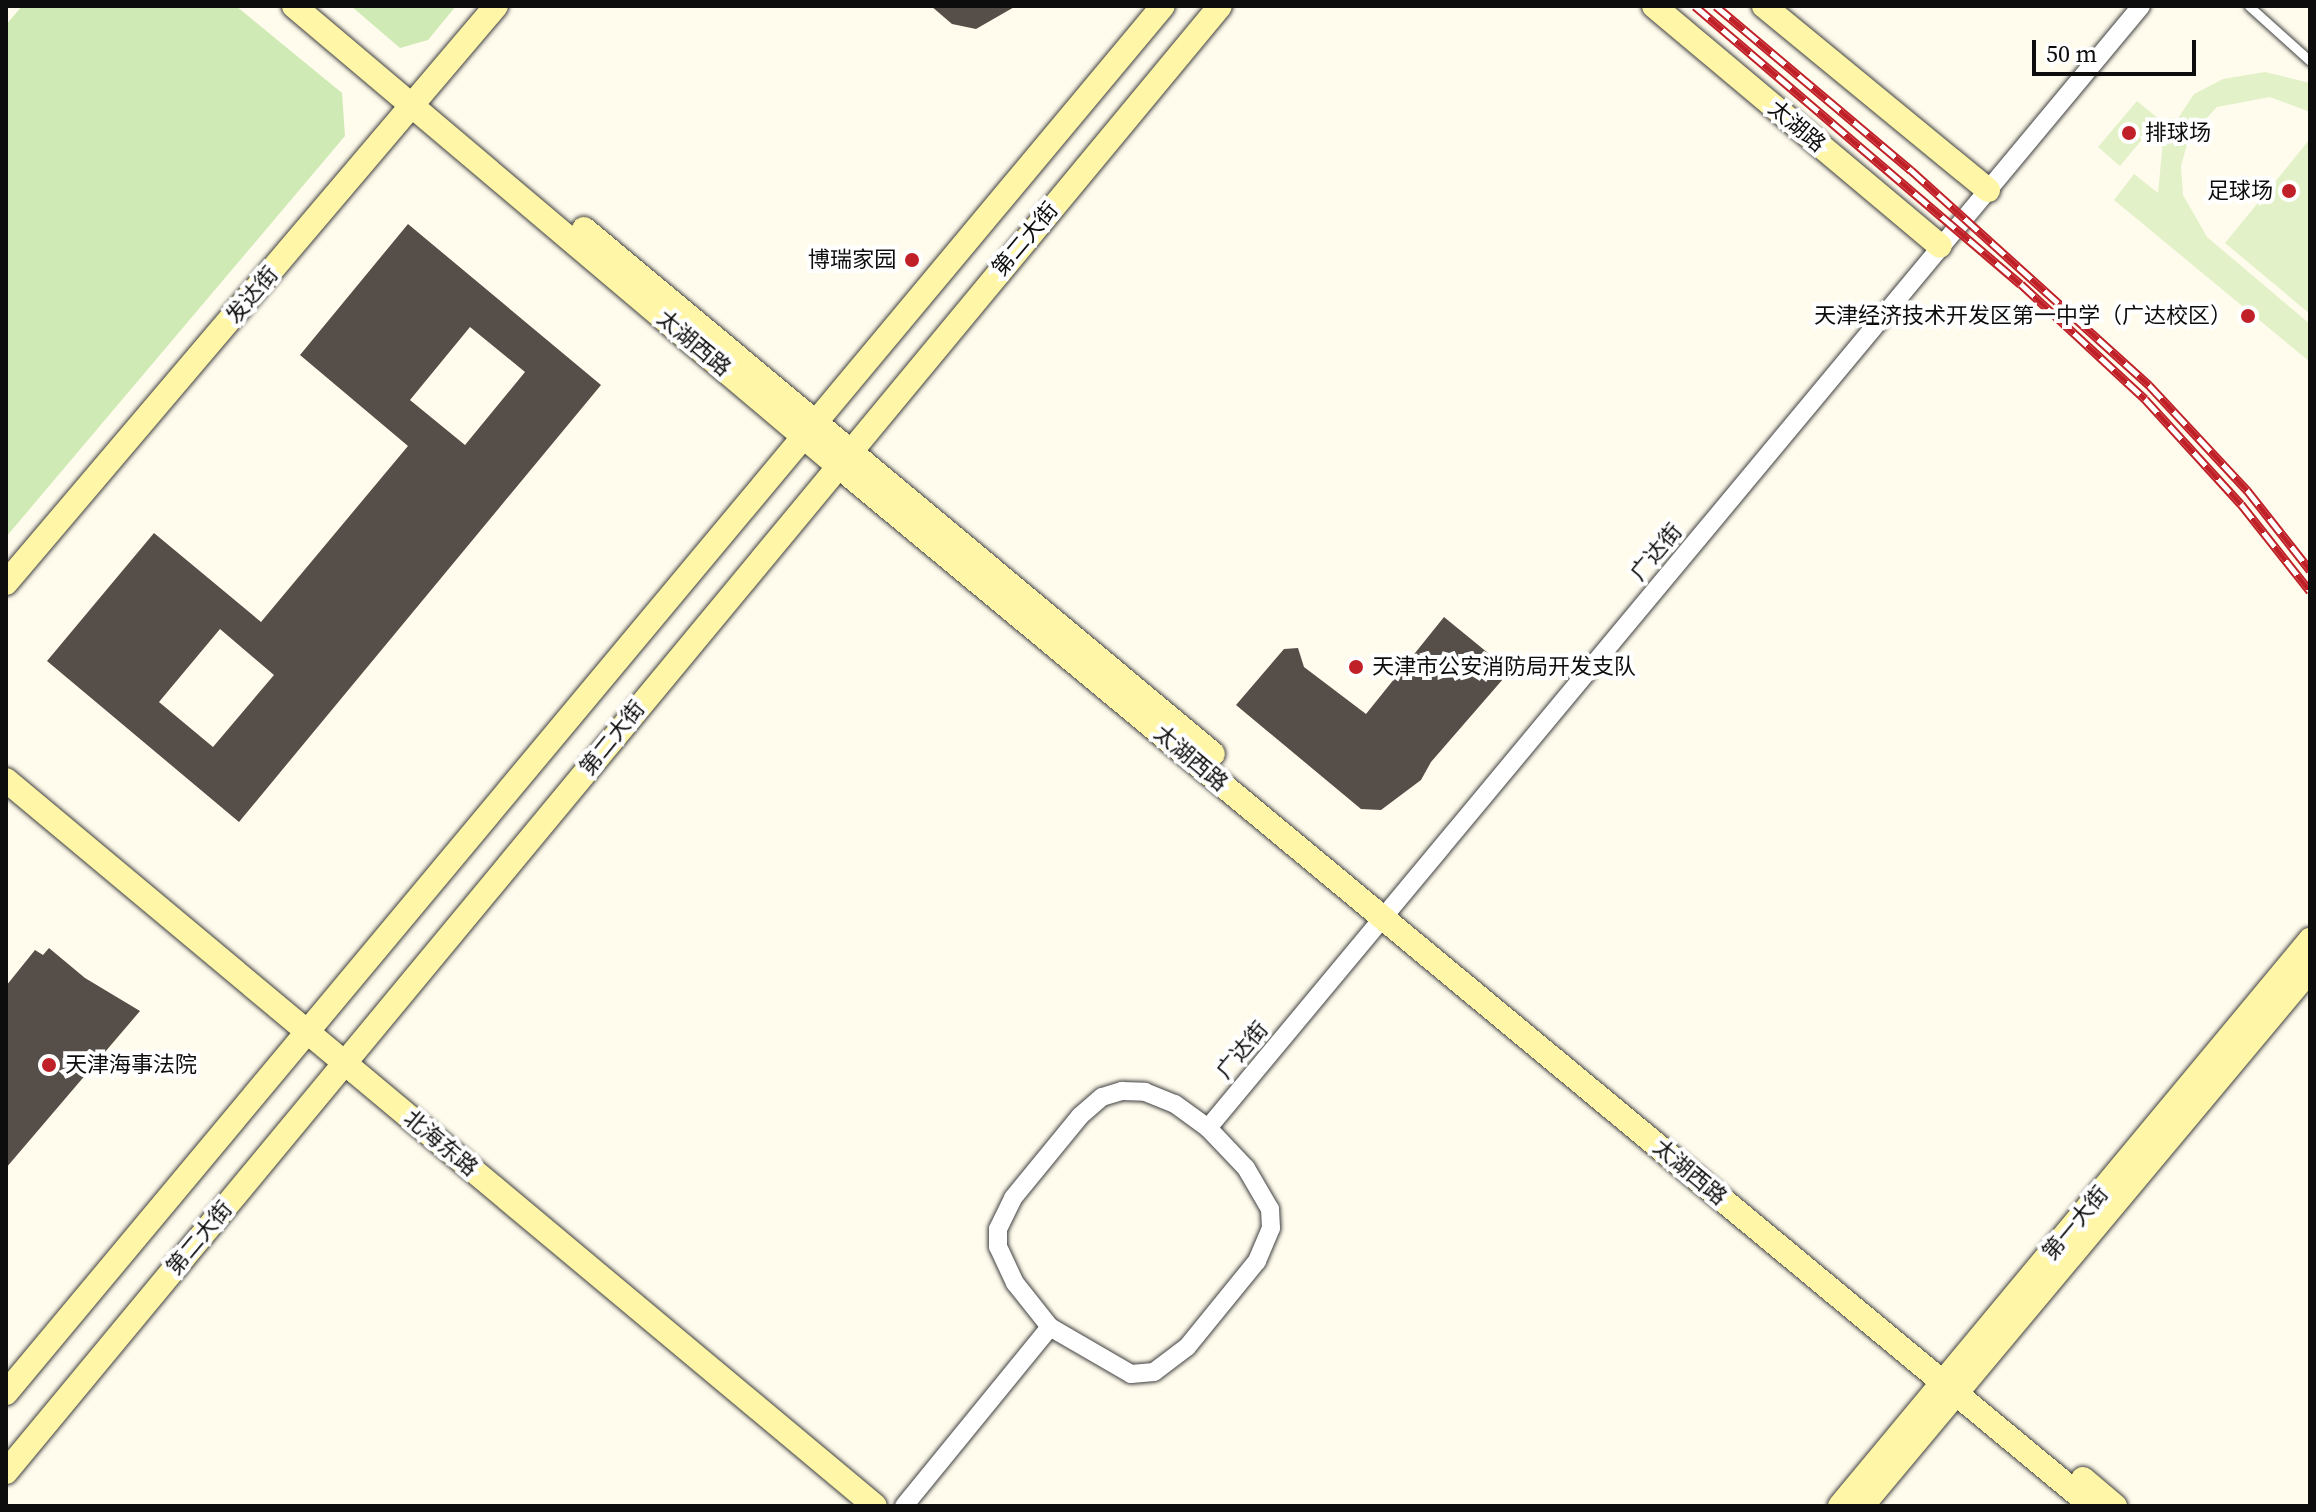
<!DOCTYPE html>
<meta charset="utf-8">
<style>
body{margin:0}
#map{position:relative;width:2316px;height:1512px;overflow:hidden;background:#fffced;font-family:"Source Serif 4","Noto Sans SC",serif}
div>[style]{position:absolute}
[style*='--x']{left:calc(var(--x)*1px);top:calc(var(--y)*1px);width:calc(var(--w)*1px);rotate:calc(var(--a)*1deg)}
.green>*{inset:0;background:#d0eab5}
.pitch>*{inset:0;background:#e2f1c8}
.building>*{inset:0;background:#564e49}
.roads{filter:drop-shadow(0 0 2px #404040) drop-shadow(0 0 2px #404040)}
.lane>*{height:9px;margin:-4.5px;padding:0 4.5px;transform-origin:4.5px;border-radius:4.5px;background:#fff}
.street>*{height:18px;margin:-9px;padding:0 9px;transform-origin:9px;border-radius:9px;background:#fff}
.secondary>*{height:24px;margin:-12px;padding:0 12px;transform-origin:12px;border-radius:12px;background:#fff6a8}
.rail>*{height:9px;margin-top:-4.5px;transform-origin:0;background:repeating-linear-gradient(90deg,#fff 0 18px,#c02128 0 36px);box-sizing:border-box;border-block:2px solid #c02128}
.dots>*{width:22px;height:22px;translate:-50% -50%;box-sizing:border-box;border:4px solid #fff;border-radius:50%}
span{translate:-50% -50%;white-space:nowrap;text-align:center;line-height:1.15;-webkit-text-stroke:8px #fff;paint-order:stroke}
.street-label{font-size:22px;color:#0d0d0d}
.poi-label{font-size:22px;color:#0d0d0d}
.left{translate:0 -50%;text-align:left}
.right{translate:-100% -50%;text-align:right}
.frame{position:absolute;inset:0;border:8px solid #0d0d0d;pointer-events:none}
.scale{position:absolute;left:2032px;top:40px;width:164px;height:36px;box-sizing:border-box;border:4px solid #0d0d0d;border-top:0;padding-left:10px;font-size:24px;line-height:28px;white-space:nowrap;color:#0d0d0d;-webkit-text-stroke:6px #fff;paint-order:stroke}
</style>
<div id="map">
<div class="green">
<i style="clip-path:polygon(22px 6px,236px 6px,342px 93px,345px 136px,6px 537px,6px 25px)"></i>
<i style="clip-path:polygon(351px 6px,456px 6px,428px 40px,400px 48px)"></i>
</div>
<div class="pitch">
<i style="clip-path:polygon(2265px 72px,2310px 83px,2310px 112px,2270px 97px,2217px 107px,2189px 137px,2181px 166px,2183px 195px,2207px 237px,2310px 324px,2310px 362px,2114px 200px,2134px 174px,2158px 193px,2163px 141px,2194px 94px,2223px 79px)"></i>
<i style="clip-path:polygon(2137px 101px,2159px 119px,2120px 166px,2098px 147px)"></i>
<i style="clip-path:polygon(2310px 139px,2310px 314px,2225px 243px)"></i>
</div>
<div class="building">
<i style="clip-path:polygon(931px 6px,1016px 6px,976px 29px,952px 24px)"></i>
<i style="clip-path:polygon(evenodd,408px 224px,601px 385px,239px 822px,47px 661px,154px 533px,261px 622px,408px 446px,300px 355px,408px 224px,470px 327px,525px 372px,465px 445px,410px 400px,470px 327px,408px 224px,220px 629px,274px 675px,213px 747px,159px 702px,220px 629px)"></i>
<i style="clip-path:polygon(1444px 617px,1510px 671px,1431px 762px,1421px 780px,1381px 810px,1361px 809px,1236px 705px,1284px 649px,1298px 648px,1304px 667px,1366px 714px)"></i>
<i style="clip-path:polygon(49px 948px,85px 978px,140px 1011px,6px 1168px,6px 986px,35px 950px,43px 955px)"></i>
</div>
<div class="roads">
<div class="lane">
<i style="--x:2249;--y:6;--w:82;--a:42"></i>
</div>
<div class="street">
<i style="--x:1122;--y:1091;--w:23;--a:2"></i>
<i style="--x:1145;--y:1092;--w:32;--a:22"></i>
<i style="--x:1175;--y:1104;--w:41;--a:36"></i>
<i style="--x:1208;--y:1128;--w:55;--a:46.5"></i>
<i style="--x:1246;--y:1168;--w:48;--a:59.7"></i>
<i style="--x:1270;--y:1209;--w:19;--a:87"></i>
<i style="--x:1271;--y:1228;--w:36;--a:113"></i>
<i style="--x:1257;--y:1261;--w:111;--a:129.1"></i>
<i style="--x:1187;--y:1347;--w:41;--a:142.9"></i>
<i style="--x:1154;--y:1372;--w:23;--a:175"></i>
<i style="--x:1131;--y:1374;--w:94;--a:-149.9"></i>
<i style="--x:1050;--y:1327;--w:56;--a:-128.5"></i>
<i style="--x:1015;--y:1283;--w:40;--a:-115"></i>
<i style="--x:998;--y:1247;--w:18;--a:-90"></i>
<i style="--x:998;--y:1229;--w:34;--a:-64"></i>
<i style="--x:1013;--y:1198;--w:106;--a:-50.7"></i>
<i style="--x:1080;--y:1116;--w:29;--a:-41"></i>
<i style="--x:1102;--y:1097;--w:21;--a:-17"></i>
<i style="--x:1208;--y:1128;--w:1459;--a:-50.25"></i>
<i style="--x:904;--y:1506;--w:231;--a:-50.8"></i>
</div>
<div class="secondary">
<i style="--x:294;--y:6;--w:711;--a:40.21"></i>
<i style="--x:837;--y:465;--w:1631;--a:39.68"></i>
<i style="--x:1654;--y:6;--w:373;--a:40"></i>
<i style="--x:1764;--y:6;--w:290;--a:39.4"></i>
<i style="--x:584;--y:229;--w:819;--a:39.85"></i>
<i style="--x:6;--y:583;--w:757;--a:-49.66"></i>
<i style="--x:6;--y:780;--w:1132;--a:39.88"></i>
<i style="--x:6;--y:1393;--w:1806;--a:-50.17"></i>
<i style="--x:6;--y:1472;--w:1903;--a:-50.37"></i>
<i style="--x:2083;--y:1479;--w:42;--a:40.2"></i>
<i style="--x:1840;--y:1506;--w:736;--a:-50.29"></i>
<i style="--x:1862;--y:1506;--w:699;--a:-50.11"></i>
</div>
</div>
<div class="rail">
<i style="--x:1695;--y:6;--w:428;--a:40.5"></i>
<i style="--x:2021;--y:284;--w:169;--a:42.8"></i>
<i style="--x:2145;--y:399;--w:142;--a:47.6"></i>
<i style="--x:2241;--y:504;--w:111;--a:51.6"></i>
<i style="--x:1716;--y:6;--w:255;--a:40.1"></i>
<i style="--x:1911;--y:170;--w:321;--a:42.1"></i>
<i style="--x:2149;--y:385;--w:144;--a:47"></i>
<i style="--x:2247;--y:490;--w:102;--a:51.8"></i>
</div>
<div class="dots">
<i style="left:2129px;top:133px;background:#c02128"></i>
<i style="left:2289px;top:191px;background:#c02128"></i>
<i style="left:912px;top:260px;background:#c02128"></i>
<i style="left:2248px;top:316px;background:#c02128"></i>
<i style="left:1356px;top:667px;background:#c02128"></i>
<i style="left:49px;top:1065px;background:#c02128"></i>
</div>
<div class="street-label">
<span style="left:1797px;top:126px;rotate:40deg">太湖路</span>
<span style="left:1025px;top:239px;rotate:-50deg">第二大街</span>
<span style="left:252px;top:295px;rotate:-50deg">发达街</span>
<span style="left:694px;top:343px;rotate:40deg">太湖西路</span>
<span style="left:1656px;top:552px;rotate:-50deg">广达街</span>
<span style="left:612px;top:738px;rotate:-51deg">第二大街</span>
<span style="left:1191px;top:758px;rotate:40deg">太湖西路</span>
<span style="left:1242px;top:1050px;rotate:-50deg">广达街</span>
<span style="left:441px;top:1143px;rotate:40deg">北海东路</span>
<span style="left:1690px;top:1172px;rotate:40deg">太湖西路</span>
<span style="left:2075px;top:1223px;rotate:-50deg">第一大街</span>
<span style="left:199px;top:1238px;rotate:-50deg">第二大街</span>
</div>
<div class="poi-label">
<span class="left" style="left:2145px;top:133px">排球场</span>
<span class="right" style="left:2273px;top:191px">足球场</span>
<span class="right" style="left:896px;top:260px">博瑞家园</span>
<span class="right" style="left:2232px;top:316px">天津经济技术开发区第一中学（广达校区）</span>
<span class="left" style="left:1372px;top:667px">天津市公安消防局开发支队</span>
<span class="left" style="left:65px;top:1065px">天津海事法院</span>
</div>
<div class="frame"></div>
<div class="scale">50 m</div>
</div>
